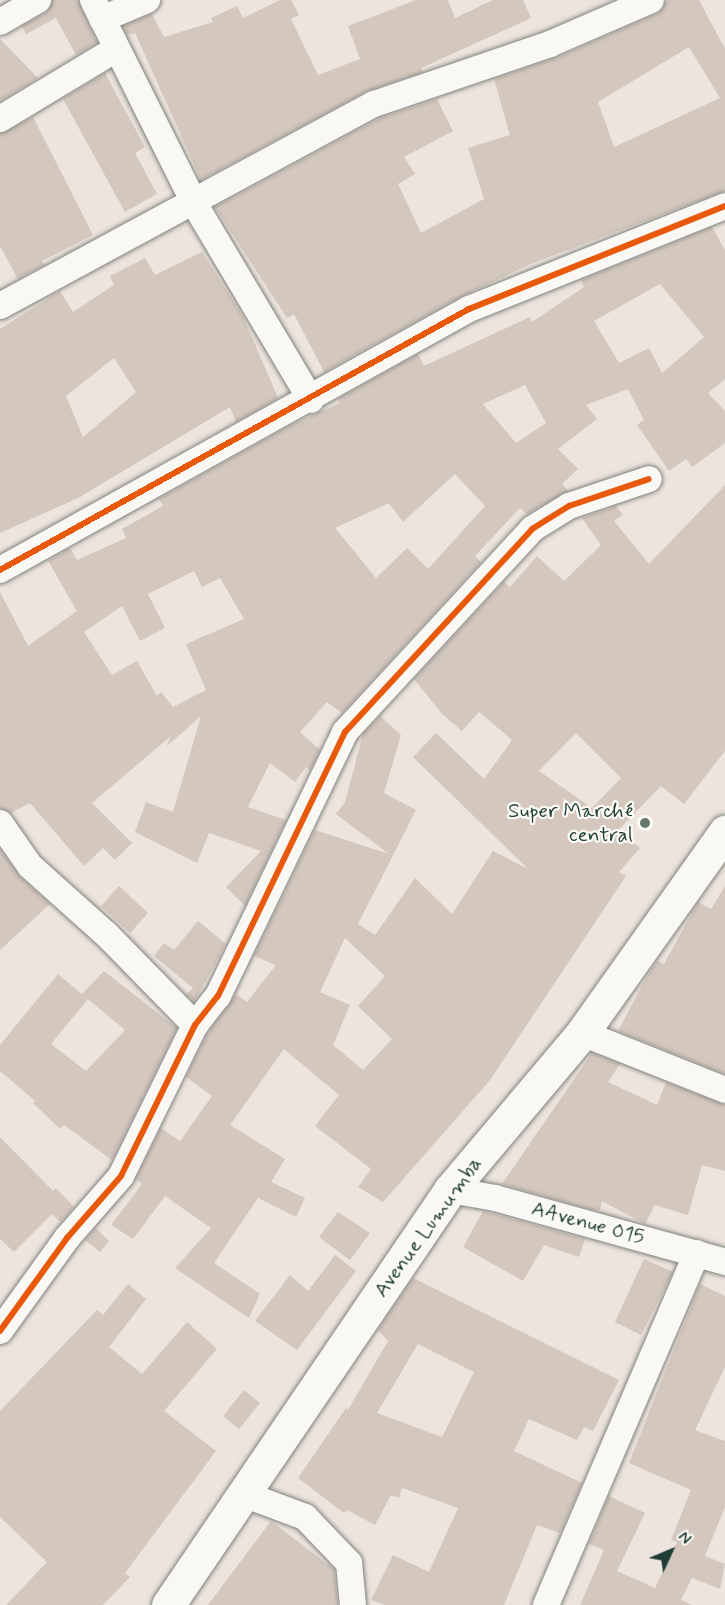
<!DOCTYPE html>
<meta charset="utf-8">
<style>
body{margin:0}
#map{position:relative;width:725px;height:1605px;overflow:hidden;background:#ece4dd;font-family:Mynerve,sans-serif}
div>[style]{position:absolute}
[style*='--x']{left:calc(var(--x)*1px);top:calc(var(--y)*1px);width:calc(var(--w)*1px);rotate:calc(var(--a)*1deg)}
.building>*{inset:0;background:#d4c7be}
.roads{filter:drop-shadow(0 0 2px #81837e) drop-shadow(0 0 2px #81837e)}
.street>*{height:26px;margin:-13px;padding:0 13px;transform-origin:13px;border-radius:13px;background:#f9f8f5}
.secondary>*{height:33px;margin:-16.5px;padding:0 16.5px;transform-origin:16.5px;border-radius:16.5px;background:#f9f8f5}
.cycleway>*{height:6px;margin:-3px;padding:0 3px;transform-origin:3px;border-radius:3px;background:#e8590c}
.dots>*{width:16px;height:16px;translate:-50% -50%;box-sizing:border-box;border:3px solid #fdfcf7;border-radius:50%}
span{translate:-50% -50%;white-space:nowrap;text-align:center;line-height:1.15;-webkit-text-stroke:4.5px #fdfcf7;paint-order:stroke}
.poi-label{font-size:21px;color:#1f3d34}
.right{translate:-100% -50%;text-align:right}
.street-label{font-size:21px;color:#1f3d34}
.north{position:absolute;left:641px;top:1521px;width:60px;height:60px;-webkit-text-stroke:4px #fdfcf7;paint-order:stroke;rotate:46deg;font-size:16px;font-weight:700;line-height:24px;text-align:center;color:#1f3d34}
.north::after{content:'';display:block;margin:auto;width:21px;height:27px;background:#1f3d34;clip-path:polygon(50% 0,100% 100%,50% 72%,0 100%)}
</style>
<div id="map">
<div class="building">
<i style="clip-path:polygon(53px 0,78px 0,97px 43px,76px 55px,56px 18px,26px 34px,22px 26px,46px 13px)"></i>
<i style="clip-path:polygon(280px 0,291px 0,299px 15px,291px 19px,318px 75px,360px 59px,348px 26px,416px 0,448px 0,455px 18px,493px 0,523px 0,531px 18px,421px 68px,423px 72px,367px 91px,201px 180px,135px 33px,127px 35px,123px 26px,152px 14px,164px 37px,213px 22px,211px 18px,237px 6px,243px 18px)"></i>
<i style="clip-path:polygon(evenodd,667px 0,699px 0,725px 49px,725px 191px,533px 263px,462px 296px,324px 372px,294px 314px,287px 318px,215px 207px,380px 118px,437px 99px,453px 131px,404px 157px,415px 174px,398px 184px,421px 233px,484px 199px,468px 148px,510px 135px,494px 79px,556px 58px,657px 14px,667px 0,689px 47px,720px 98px,614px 147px,598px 102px,689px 47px)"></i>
<i style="clip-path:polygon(0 39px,38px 78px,0 101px)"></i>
<i style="clip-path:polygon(105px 73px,145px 147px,135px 153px,157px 194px,125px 212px,63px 99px)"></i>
<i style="clip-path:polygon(33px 117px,93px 235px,42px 261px,44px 265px,18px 279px,0 246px,0 134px)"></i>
<i style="clip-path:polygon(evenodd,712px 227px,725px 250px,725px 379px,708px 393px,725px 411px,725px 443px,692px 467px,686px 459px,669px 471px,637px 425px,644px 420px,628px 389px,586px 405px,597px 419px,558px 449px,578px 469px,562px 484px,568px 491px,527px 514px,520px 508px,475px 556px,481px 562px,342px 713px,327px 702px,300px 732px,320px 750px,310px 770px,306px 767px,295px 782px,270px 763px,248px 807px,286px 820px,245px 906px,226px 887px,261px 851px,209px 833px,197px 863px,135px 832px,146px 802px,173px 812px,201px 716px,167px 746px,171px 736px,92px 803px,132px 843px,115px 860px,103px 848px,84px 866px,30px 803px,11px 813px,0 808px,0 592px,28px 646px,77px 611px,48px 561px,70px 548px,77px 560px,126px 538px,122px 529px,163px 506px,159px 499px,291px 425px,340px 403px,338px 399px,418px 354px,424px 366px,530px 317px,532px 322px,584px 287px,581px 280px,712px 227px,660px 284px,704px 337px,662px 373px,649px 348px,619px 363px,594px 321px,660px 284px,712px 227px,525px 385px,546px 423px,516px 443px,483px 404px,525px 385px,712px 227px,455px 474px,485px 506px,428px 569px,407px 548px,376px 578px,335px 528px,389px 503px,403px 522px,455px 474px,712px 227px,194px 571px,202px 587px,220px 578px,244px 619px,186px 644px,206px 690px,173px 707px,161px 692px,157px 696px,137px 661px,112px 675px,84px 632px,122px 606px,140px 641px,165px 628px,148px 594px,194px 571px)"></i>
<i style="clip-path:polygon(evenodd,202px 252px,243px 316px,278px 398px,236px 422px,230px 407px,78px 498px,0 533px,0 329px,60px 291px,73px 312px,114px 285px,110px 276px,145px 258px,155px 275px,202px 252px,114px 358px,136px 392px,83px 437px,66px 396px,114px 358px)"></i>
<i style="clip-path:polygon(evenodd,725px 485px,725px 751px,684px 804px,661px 786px,618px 830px,640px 848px,619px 872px,626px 876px,490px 1080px,383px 1202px,358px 1187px,371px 1169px,315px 1126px,339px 1095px,284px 1049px,230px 1125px,285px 1159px,271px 1182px,305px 1198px,296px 1217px,258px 1198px,214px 1263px,260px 1294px,249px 1318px,175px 1268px,211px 1228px,165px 1196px,133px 1239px,111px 1225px,142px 1184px,136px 1179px,161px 1128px,180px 1141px,212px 1096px,186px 1077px,208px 1033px,236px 994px,247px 1002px,276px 965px,254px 956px,315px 830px,389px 854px,336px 814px,345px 802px,363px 734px,380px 716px,401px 735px,384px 793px,416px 810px,358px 924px,375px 935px,415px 878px,452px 914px,493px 851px,528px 869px,413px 757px,436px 733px,484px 779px,512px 740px,479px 712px,462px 731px,442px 714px,414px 679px,504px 582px,510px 587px,537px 556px,564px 581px,601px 545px,582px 518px,616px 506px,623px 515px,614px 521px,649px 564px,725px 485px,576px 733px,621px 778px,592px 808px,539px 771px,576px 733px,725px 485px,345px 938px,385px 976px,358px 1006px,392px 1039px,363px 1070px,333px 1045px,350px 1005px,320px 992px,345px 938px)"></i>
<i style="clip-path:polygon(0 849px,20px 877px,50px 904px,0 950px)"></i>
<i style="clip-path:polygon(119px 886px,148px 913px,130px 933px,101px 906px)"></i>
<i style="clip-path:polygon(725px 886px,725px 1074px,618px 1031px,646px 978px,657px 961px,664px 964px,698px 902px,711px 909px)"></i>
<i style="clip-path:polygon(198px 921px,226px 944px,194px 1002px,186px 994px,193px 988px,154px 956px,164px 943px,174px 950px)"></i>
<i style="clip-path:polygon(evenodd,104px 971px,177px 1028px,112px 1160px,64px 1125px,60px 1129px,33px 1103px,35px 1101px,0 1071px,0 1045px,58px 974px,82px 994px,104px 971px,88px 999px,125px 1030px,86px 1071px,51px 1044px,88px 999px)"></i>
<i style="clip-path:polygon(592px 1053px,620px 1064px,608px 1082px,657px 1105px,666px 1082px,725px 1105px,725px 1171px,702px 1165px,688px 1215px,655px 1205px,645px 1224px,602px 1201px,600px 1210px,593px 1210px,502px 1184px)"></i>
<i style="clip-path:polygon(0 1137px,53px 1191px,56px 1188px,74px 1207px,60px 1222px,52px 1214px,14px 1252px,0 1239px)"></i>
<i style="clip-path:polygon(483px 1211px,585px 1239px,579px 1257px,544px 1245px,523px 1281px,463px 1247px)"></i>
<i style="clip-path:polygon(338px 1212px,370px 1233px,350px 1260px,319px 1237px)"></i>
<i style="clip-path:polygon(96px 1228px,109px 1241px,100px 1252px,85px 1240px)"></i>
<i style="clip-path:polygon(335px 1255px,356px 1271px,297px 1350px,255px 1321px,290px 1275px,308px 1291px)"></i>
<i style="clip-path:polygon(644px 1259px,673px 1272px,641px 1335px,615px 1322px)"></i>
<i style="clip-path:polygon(evenodd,413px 1278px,619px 1380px,593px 1431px,584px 1427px,577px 1440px,529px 1419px,514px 1451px,582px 1483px,560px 1533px,537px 1525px,504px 1605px,385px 1605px,371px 1600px,393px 1555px,429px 1572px,458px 1508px,402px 1488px,399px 1498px,391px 1495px,375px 1525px,347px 1510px,344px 1513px,298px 1478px,346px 1408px,348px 1410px,388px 1341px,378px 1330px,413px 1278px,418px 1344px,474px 1372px,442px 1437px,377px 1413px,418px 1344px)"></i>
<i style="clip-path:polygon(128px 1284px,146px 1299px,109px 1347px,142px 1374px,187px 1322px,217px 1349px,164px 1411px,216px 1451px,125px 1573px,130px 1577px,103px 1605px,6px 1605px,47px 1562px,0 1517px,0 1411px,97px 1310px,103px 1315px)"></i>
<i style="clip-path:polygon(700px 1284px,725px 1296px,725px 1367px,695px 1430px,725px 1441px,725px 1507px,705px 1556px,725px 1564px,720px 1589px,692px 1578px,681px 1600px,692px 1605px,580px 1605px,604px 1550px,589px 1544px,609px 1496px,645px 1513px,617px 1571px,655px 1588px,677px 1542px,671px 1540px,691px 1490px,629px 1463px)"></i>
<i style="clip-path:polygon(244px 1390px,260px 1403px,239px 1429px,223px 1416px)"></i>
<i style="clip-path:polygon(271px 1521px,334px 1569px,338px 1605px,208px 1605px)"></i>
</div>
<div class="roads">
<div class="street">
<i style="--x:93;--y:0;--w:227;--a:63.5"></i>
<i style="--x:194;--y:203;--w:229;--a:59.3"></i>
<i style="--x:102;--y:19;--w:49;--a:-22.9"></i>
<i style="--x:0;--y:22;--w:44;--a:-30.1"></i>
<i style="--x:0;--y:119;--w:135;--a:-31.1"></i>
<i style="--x:0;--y:306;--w:425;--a:-28.4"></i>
<i style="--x:374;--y:104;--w:186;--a:-18.8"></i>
<i style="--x:550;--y:44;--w:110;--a:-23.5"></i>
<i style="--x:0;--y:570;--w:537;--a:-29.1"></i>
<i style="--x:469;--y:309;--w:276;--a:-21.9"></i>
<i style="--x:0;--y:823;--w:52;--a:55.1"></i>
<i style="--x:30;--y:866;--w:103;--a:41.9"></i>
<i style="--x:107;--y:935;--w:126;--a:45.6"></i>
<i style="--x:582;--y:1033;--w:154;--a:21.7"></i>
<i style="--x:450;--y:1190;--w:46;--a:10.1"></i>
<i style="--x:495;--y:1198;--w:239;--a:15.5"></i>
<i style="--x:0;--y:1331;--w:115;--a:-54.2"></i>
<i style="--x:67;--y:1238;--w:82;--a:-48.9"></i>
<i style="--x:121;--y:1176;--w:168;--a:-63.9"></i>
<i style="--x:195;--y:1025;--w:37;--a:-52"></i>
<i style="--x:218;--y:996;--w:293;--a:-64.3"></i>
<i style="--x:345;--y:732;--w:276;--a:-47.3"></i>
<i style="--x:532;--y:529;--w:44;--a:-31.9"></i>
<i style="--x:569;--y:506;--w:84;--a:-18.6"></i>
<i style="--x:246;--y:1495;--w:63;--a:20.4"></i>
<i style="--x:305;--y:1517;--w:64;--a:46.3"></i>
<i style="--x:349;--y:1563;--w:42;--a:84.6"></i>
<i style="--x:546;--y:1605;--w:383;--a:-66.8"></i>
</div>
<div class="secondary">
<i style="--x:168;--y:1605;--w:502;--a:-55.8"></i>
<i style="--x:450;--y:1190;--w:205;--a:-49.9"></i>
<i style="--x:582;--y:1033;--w:247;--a:-54.6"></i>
</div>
</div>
<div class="cycleway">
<i style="--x:0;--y:570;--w:537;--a:-29.1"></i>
<i style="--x:469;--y:309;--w:276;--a:-21.9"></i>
<i style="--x:0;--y:1331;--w:115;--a:-54.2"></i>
<i style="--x:67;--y:1238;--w:82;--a:-48.9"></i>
<i style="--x:121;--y:1176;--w:168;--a:-63.9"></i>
<i style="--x:195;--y:1025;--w:37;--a:-52"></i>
<i style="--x:218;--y:996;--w:293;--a:-64.3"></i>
<i style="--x:345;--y:732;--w:276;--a:-47.3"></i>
<i style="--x:532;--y:529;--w:44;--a:-31.9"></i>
<i style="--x:569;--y:506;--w:84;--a:-18.6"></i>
</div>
<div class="dots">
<i style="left:645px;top:823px;background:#67776f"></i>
</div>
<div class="poi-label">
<span class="right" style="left:633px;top:823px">Super Marché<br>central</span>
</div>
<div class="street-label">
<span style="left:588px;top:1223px;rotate:15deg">AAvenue O15</span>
<span style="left:428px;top:1227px;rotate:-54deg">Avenue Lumumba</span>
</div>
<div class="north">N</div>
</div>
